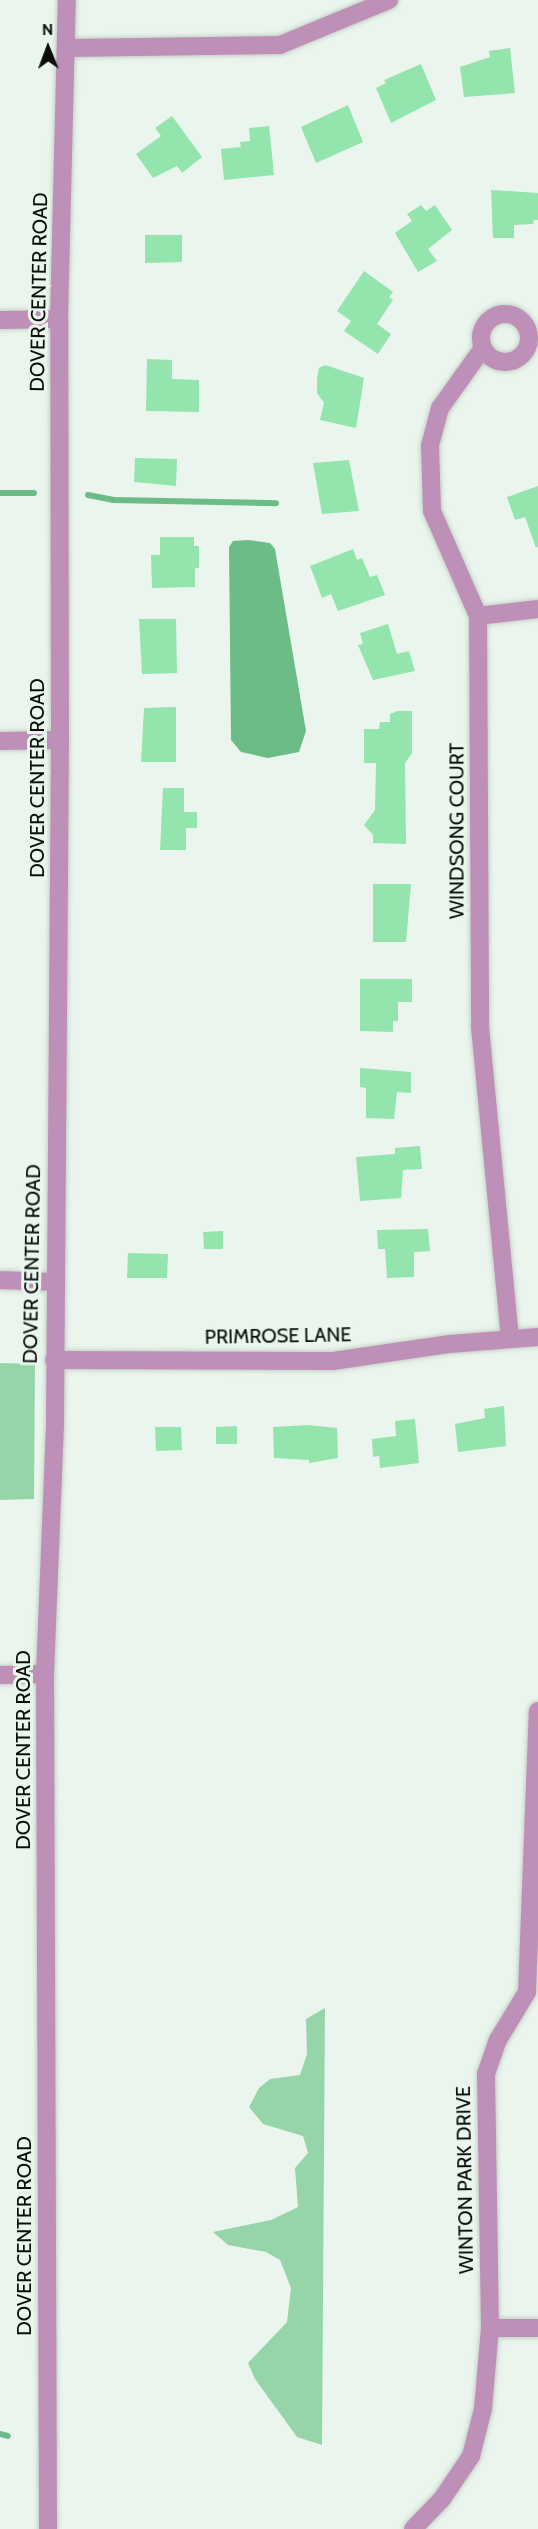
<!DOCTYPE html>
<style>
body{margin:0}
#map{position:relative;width:538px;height:2529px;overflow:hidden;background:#eaf6ed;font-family:Cabin,sans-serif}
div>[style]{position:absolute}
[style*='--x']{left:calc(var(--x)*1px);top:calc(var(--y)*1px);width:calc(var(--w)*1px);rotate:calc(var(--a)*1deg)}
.green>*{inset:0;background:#96d5a9}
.water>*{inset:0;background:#6cbc87}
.stream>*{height:6px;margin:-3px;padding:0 3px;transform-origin:3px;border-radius:3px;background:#6cbc87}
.building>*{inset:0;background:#93e4ad}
.roads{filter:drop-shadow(0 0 2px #c6d1c9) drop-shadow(0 0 2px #c6d1c9)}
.minor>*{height:18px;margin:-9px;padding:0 9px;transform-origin:9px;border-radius:9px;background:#bf90b7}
.minor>.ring{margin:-9px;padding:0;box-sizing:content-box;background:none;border:18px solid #bf90b7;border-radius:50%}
span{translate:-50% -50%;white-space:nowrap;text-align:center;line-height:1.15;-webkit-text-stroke:6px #eaf6ed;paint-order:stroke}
.street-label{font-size:20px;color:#0a0e0b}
.north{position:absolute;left:18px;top:18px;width:60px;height:60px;-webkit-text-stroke:4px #eaf6ed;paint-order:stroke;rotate:359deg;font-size:16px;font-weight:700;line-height:24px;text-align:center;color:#0a0e0b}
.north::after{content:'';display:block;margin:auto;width:21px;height:27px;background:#0a0e0b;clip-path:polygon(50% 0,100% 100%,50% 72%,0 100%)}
</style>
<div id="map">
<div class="green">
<i style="clip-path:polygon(0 1363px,35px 1364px,34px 1499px,0 1500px)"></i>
<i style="clip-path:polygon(325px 2008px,322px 2445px,297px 2437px,255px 2379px,248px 2363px,287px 2322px,291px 2288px,280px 2260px,266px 2252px,228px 2245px,213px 2232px,271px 2220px,298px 2207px,295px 2168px,308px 2153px,303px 2136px,263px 2124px,249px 2107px,259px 2088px,270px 2079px,300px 2075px,307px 2054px,306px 2019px)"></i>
</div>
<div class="water">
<i style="clip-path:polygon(248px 540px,270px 543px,275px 549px,306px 731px,299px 752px,268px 758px,241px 752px,231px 740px,229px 547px,233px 541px)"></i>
</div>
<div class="stream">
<i style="--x:0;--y:493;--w:34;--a:0"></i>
<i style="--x:88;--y:495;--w:25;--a:11"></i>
<i style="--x:113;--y:500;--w:163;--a:1.1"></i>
<i style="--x:0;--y:2434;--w:8;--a:14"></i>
</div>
<div class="building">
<i style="clip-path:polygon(510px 48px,515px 93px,464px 97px,460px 67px,490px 57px,489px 51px)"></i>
<i style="clip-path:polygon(421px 64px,436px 100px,391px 123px,376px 88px,386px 83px,384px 80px)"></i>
<i style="clip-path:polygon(348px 105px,363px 142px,316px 163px,301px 127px)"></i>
<i style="clip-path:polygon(172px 116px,202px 157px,182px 173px,177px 166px,153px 178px,136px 154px,161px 136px,155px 128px)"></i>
<i style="clip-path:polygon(269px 126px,274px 175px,224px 180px,221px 149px,241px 147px,240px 142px,250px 141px,249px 128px)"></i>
<i style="clip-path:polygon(491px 190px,538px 193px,538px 220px,534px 220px,533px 224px,514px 225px,514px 238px,493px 238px)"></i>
<i style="clip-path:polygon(421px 205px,426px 211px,435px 205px,452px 230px,428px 249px,437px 261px,418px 272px,395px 233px,412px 221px,407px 214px)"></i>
<i style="clip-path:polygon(145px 235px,182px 235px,182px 262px,145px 263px)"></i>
<i style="clip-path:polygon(364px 271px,393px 292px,389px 297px,393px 300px,377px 324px,391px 334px,378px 354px,344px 331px,351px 321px,337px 311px)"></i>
<i style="clip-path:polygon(147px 359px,172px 360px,172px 379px,199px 380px,199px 412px,146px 411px)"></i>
<i style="clip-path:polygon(325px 365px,364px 378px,356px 428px,320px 420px,324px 403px,317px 393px,317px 379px,319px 368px)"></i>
<i style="clip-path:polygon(135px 458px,177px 459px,176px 486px,134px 482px)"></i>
<i style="clip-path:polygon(349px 460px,359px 511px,322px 514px,313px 463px)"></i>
<i style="clip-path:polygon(538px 486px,538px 547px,536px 548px,525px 517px,515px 520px,507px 497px)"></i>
<i style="clip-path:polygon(160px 537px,194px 537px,194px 546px,199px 546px,199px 568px,195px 568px,195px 587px,152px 588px,151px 555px,160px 555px)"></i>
<i style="clip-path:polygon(353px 549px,357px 560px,362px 558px,370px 577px,377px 575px,385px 595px,338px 611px,331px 594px,322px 598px,310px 566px)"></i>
<i style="clip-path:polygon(139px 619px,176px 619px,177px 673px,142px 674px)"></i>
<i style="clip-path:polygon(388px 624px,397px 654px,409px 651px,415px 671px,373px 680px,358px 645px,363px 644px,360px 633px)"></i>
<i style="clip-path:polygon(176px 707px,176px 762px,141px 762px,144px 708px)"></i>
<i style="clip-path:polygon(398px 711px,412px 711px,412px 753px,405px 763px,406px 844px,373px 843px,373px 835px,364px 825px,375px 810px,376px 763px,364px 763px,364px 729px,379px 729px,380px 722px,390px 722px,390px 714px)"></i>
<i style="clip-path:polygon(163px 788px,184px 788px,184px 812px,197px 812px,197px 828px,186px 828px,186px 850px,160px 850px)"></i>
<i style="clip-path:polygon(373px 884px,411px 884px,406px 942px,373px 942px)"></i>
<i style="clip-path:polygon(360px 979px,412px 979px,412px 1002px,398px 1002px,398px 1021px,393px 1021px,393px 1032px,360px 1031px)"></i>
<i style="clip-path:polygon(360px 1068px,411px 1072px,411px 1093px,397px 1092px,394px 1119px,366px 1118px,366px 1088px,360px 1087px)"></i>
<i style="clip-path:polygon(420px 1146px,422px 1169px,403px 1170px,401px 1198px,360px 1201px,356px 1157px,395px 1154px,395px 1148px)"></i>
<i style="clip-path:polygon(428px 1229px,430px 1251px,414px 1252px,414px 1277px,387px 1278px,385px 1249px,378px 1249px,377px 1230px)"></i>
<i style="clip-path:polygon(223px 1231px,223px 1249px,204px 1249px,203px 1232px)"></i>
<i style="clip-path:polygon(128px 1253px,168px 1254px,167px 1278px,127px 1278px)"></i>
<i style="clip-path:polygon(504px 1406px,506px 1446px,458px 1452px,455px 1424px,485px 1418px,484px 1409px)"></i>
<i style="clip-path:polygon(415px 1419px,419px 1463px,380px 1468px,379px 1456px,373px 1457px,372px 1439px,396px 1436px,395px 1421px)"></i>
<i style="clip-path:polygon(307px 1425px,337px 1428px,338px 1458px,309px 1463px,309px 1460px,274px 1458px,273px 1427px)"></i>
<i style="clip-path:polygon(237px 1426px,237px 1444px,216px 1444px,216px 1427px)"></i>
<i style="clip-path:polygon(155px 1427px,181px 1427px,182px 1450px,156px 1451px)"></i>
</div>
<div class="roads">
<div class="minor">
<i style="--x:67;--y:48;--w:213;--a:-0.8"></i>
<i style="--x:280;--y:45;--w:118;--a:-22.4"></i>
<i class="ring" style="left:481px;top:314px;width:30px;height:30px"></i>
<i style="--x:0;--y:320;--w:59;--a:-1"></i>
<i style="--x:483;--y:348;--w:74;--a:125.6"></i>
<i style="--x:440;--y:408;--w:39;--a:105"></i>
<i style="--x:430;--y:446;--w:65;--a:88.2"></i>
<i style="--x:432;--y:511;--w:115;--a:66.3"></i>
<i style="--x:478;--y:616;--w:411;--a:89.7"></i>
<i style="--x:480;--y:1027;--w:311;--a:84.5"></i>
<i style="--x:478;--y:616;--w:60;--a:-6.7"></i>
<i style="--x:0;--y:741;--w:60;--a:-1"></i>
<i style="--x:0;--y:1280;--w:54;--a:2.1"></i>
<i style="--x:54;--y:1360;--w:279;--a:0.2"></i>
<i style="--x:333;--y:1361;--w:118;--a:-8.3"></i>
<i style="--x:450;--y:1344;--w:88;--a:-4.5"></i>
<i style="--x:0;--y:1675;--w:45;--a:-1.3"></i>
<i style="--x:490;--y:2328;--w:48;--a:0"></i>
<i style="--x:48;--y:2529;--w:855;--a:-90.2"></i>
<i style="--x:45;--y:1674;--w:253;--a:-87.7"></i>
<i style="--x:55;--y:1421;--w:681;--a:-89.58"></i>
<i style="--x:60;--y:740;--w:421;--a:-90.1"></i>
<i style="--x:59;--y:319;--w:319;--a:-88.6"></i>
<i style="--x:413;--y:2529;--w:42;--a:-46"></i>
<i style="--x:442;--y:2499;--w:52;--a:-56"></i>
<i style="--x:471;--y:2456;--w:49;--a:-75.7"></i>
<i style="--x:483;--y:2409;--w:81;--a:-85.1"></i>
<i style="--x:490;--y:2328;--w:254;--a:-90.9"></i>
<i style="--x:486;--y:2074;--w:36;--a:-71"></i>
<i style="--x:498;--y:2040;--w:56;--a:-58.9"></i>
<i style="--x:527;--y:1992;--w:281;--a:-87.8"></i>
</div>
</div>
<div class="street-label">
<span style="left:39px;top:292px;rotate:-89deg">DOVER CENTER ROAD</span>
<span style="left:37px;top:778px;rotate:-90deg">DOVER CENTER ROAD</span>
<span style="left:457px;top:831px;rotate:-90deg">WINDSONG COURT</span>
<span style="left:32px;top:1264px;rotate:-89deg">DOVER CENTER ROAD</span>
<span style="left:278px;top:1336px;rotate:-1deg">PRIMROSE LANE</span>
<span style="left:23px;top:1750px;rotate:-90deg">DOVER CENTER ROAD</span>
<span style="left:465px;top:2180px;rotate:-91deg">WINTON PARK DRIVE</span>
<span style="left:24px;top:2236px;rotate:-90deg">DOVER CENTER ROAD</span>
</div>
<div class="north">N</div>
</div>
